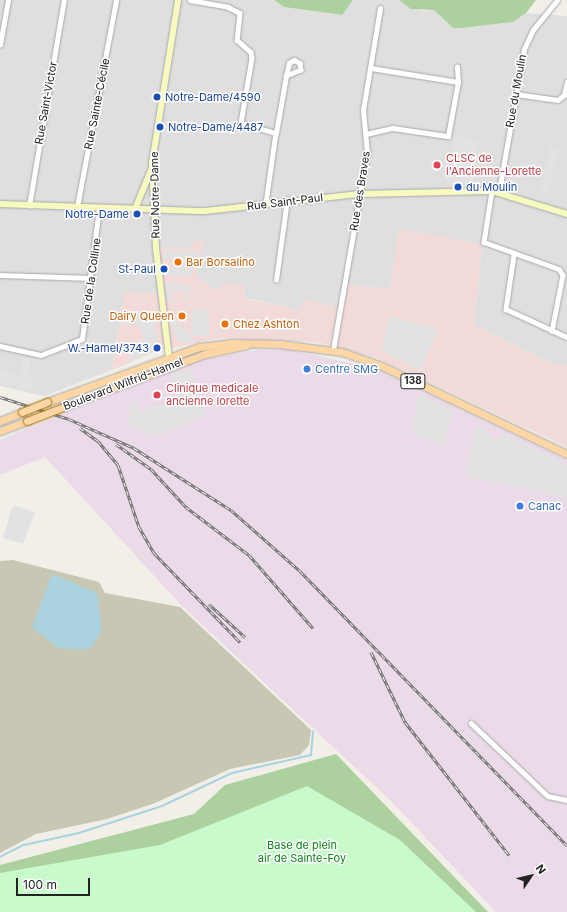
<!DOCTYPE html>
<meta charset="utf-8">
<style>
body{margin:0}
#map{position:relative;width:567px;height:912px;overflow:hidden;background:#f2efe9;font-family:Inter,sans-serif}
div>[style]{position:absolute}
[style*='--x']{left:calc(var(--x)*1px);top:calc(var(--y)*1px);width:calc(var(--w)*1px);rotate:calc(var(--a)*1deg)}
.residential>*{inset:0;background:#e0dfdf}
.commercial>*{inset:0;background:#f2dad9}
.industrial>*{inset:0;background:#ebdbe8}
.construction>*{inset:0;background:#c7c7b4}
.forest>*{inset:0;background:#add19e}
.park>*{inset:0;background:#c8facc}
.parking>*{inset:0;background:#e2e2e2}
.water>*{inset:0;background:#aad3df}
.stream>*{height:1.5px;margin:-0.75px;padding:0 0.75px;transform-origin:0.75px;border-radius:0.75px;background:#aad3df}
.roads{filter:drop-shadow(0 0 1px #a9a9a9) drop-shadow(0 0 1px #a9a9a9)}
.street>*{height:4.5px;margin:-2.25px;padding:0 2.25px;transform-origin:2.25px;border-radius:2.25px;background:#fff}
.secondary>*{height:6px;margin:-3px;padding:0 3px;transform-origin:3px;border-radius:3px;background:#f7fabf}
.primary>*{height:7px;margin:-3.5px;padding:0 3.5px;transform-origin:3.5px;border-radius:3.5px;background:#fcd6a4}
.rail>*{height:3px;margin-top:-1.5px;transform-origin:0;background:repeating-linear-gradient(90deg,#fff 0 4.5px,#707070 0 9px);box-sizing:border-box;border-block:1px solid #707070}
.bridges{filter:drop-shadow(0 0 1px #a06b00) drop-shadow(0 0 1px #a06b00)}
.primary-bridge>*{height:7px;margin:-3.5px;padding:0 3.5px;transform-origin:3.5px;border-radius:3.5px;background:#fcd6a4}
.dots>*{width:11px;height:11px;translate:-50% -50%;box-sizing:border-box;border:2px solid #fff;border-radius:50%}
span{translate:-50% -50%;white-space:nowrap;text-align:center;line-height:1.15;-webkit-text-stroke:3px #fff;paint-order:stroke}
.shield-label span{padding:1px 3px;background:#fff;border:1px solid;border-radius:3px;-webkit-text-stroke-width:0}
.shield-label{font-size:10px;color:#222;font-weight:700}
.street-label{font-size:11px;color:#222}
.transit-label{font-size:11px;color:#164399}
.left{translate:0 -50%;text-align:left}
.right{translate:-100% -50%;text-align:right}
.health-label{font-size:11px;color:#be3a42}
.food-label{font-size:11px;color:#c56008}
.shop-label{font-size:11px;color:#366cbe}
.park-label{font-size:11px;color:#0c8416}
.north{position:absolute;left:511px;top:856px;width:40px;height:40px;-webkit-text-stroke:3px #fff;paint-order:stroke;rotate:55deg;font-size:11px;font-weight:700;line-height:16px;text-align:center;color:#222}
.north::after{content:'';display:block;margin:auto;width:14px;height:18px;background:#222;clip-path:polygon(50% 0,100% 100%,50% 72%,0 100%)}
.scale{position:absolute;left:16px;top:878px;width:74px;height:18px;box-sizing:border-box;border:2px solid #222;border-top:0;padding-left:5px;font-size:12px;line-height:14px;white-space:nowrap;color:#222;-webkit-text-stroke:3px #fff;paint-order:stroke}
</style>
<div id="map">
<div class="residential">
<i style="clip-path:polygon(0 0,274px 0,284px 7px,341px 15px,353px 0,399px 0,422px 11px,434px 10px,453px 28px,462px 28px,513px 22px,526px 13px,567px 16px,567px 366px,550px 363px,474px 325px,482px 244px,399px 230px,390px 289px,343px 285px,338px 307px,304px 300px,300px 310px,245px 298px,244px 286px,214px 290px,196px 276px,190px 249px,159px 294px,125px 291px,112px 370px,44px 396px,0 386px)"></i>
</div>
<div class="commercial">
<i style="clip-path:polygon(399px 229px,482px 244px,474px 325px,550px 363px,567px 366px,567px 447px,378px 358px,317px 342px,220px 338px,154px 352px,112px 370px,125px 291px,159px 294px,156px 248px,190px 249px,194px 241px,204px 241px,196px 276px,214px 290px,227px 283px,244px 286px,245px 299px,300px 310px,304px 299px,338px 307px,343px 285px,390px 289px)"></i>
</div>
<div class="industrial">
<i style="clip-path:polygon(285px 349px,375px 368px,567px 460px,567px 912px,496px 912px,391px 801px,181px 605px,45px 457px,0 475px,0 440px,65px 413px,64px 402px,196px 361px,258px 350px)"></i>
</div>
<div class="construction">
<i style="clip-path:polygon(13px 560px,99px 582px,105px 593px,180px 607px,311px 730px,309px 745px,300px 755px,230px 769px,155px 803px,107px 819px,36px 834px,0 853px,0 561px)"></i>
</div>
<div class="forest">
<i style="clip-path:polygon(274px 0,353px 0,342px 15px,284px 7px)"></i>
<i style="clip-path:polygon(399px 0,536px 0,526px 13px,513px 22px,462px 28px,453px 28px,434px 10px,411px 9px)"></i>
<i style="clip-path:polygon(336px 754px,488px 912px,0 912px,0 865px,194px 814px,225px 785px)"></i>
</div>
<div class="park">
<i style="clip-path:polygon(307px 786px,400px 840px,476px 912px,0 912px,0 873px,160px 845px)"></i>
</div>
<div class="parking">
<i style="clip-path:polygon(454px 136px,479px 140px,472px 184px,445px 184px)"></i>
<i style="clip-path:polygon(550px 146px,559px 148px,548px 192px,540px 190px)"></i>
<i style="clip-path:polygon(164px 251px,198px 252px,191px 276px,166px 275px,165px 268px,182px 268px,183px 258px,164px 259px)"></i>
<i style="clip-path:polygon(165px 282px,191px 286px,188px 306px,184px 291px,172px 291px,173px 300px,167px 302px)"></i>
<i style="clip-path:polygon(192px 309px,209px 309px,209px 336px,191px 336px,193px 342px,179px 342px,170px 321px,176px 320px,191px 335px)"></i>
<i style="clip-path:polygon(154px 313px,157px 342px,150px 354px,131px 361px,126px 346px,144px 339px,139px 326px,120px 322px,121px 314px)"></i>
<i style="clip-path:polygon(389px 316px,439px 329px,420px 370px,382px 351px)"></i>
<i style="clip-path:polygon(23px 358px,31px 359px,28px 379px,33px 380px,32px 390px,18px 388px)"></i>
<i style="clip-path:polygon(190px 368px,207px 414px,156px 437px,128px 426px,131px 402px,136px 401px,140px 411px,178px 399px,170px 376px)"></i>
<i style="clip-path:polygon(0 370px,19px 375px,16px 387px,0 383px)"></i>
<i style="clip-path:polygon(419px 394px,454px 411px,443px 445px,411px 433px)"></i>
<i style="clip-path:polygon(476px 424px,496px 439px,504px 434px,567px 465px,567px 498px,466px 476px)"></i>
<i style="clip-path:polygon(16px 506px,35px 512px,23px 544px,3px 538px,12px 508px)"></i>
</div>
<div class="water">
<i style="clip-path:polygon(52px 574px,97px 593px,102px 630px,91px 648px,82px 650px,57px 647px,32px 627px)"></i>
</div>
<div class="stream">
<i style="--x:0;--y:857;--w:27;--a:-27"></i>
<i style="--x:24;--y:845;--w:56;--a:-12.3"></i>
<i style="--x:79;--y:833;--w:87;--a:-18"></i>
<i style="--x:162;--y:806;--w:77;--a:-25.2"></i>
<i style="--x:232;--y:773;--w:81;--a:-12.8"></i>
<i style="--x:311;--y:755;--w:23;--a:-85"></i>
</div>
<div class="roads">
<div class="street">
<i style="--x:190;--y:0;--w:39;--a:10"></i>
<i style="--x:228;--y:7;--w:13;--a:27"></i>
<i style="--x:240;--y:13;--w:27;--a:96"></i>
<i style="--x:237;--y:40;--w:18;--a:41"></i>
<i style="--x:251;--y:52;--w:6;--a:81"></i>
<i style="--x:252;--y:58;--w:66;--a:99.6"></i>
<i style="--x:241;--y:123;--w:36;--a:16"></i>
<i style="--x:276;--y:133;--w:71;--a:98.1"></i>
<i style="--x:0;--y:45;--w:46;--a:-79.9"></i>
<i style="--x:294;--y:60;--w:7;--a:27"></i>
<i style="--x:300;--y:63;--w:7;--a:82"></i>
<i style="--x:301;--y:70;--w:16;--a:158"></i>
<i style="--x:286;--y:76;--w:13;--a:-77"></i>
<i style="--x:289;--y:63;--w:6;--a:-31"></i>
<i style="--x:371;--y:68;--w:88;--a:9.1"></i>
<i style="--x:516;--y:94;--w:42;--a:8.1"></i>
<i style="--x:558;--y:100;--w:8;--a:-40"></i>
<i style="--x:564;--y:95;--w:13;--a:-77"></i>
<i style="--x:276;--y:133;--w:58;--a:-80"></i>
<i style="--x:366;--y:134;--w:28;--a:-13"></i>
<i style="--x:393;--y:128;--w:56;--a:8.3"></i>
<i style="--x:448;--y:136;--w:55;--a:-79.5"></i>
<i style="--x:458;--y:82;--w:15;--a:-94"></i>
<i style="--x:492;--y:191;--w:52;--a:98.9"></i>
<i style="--x:484;--y:242;--w:80;--a:19.8"></i>
<i style="--x:559;--y:269;--w:7;--a:56"></i>
<i style="--x:563;--y:275;--w:57;--a:101.1"></i>
<i style="--x:499;--y:191;--w:144;--a:-80"></i>
<i style="--x:524;--y:49;--w:21;--a:-65"></i>
<i style="--x:533;--y:30;--w:38;--a:-51"></i>
<i style="--x:29;--y:206;--w:209;--a:-80.4"></i>
<i style="--x:77;--y:207;--w:211;--a:-79.3"></i>
<i style="--x:514;--y:255;--w:55;--a:98.4"></i>
<i style="--x:506;--y:309;--w:67;--a:24.7"></i>
<i style="--x:0;--y:275;--w:92;--a:1.9"></i>
<i style="--x:276;--y:280;--w:81;--a:-82.2"></i>
<i style="--x:0;--y:346;--w:42;--a:12.4"></i>
<i style="--x:41;--y:355;--w:44;--a:-21.3"></i>
<i style="--x:82;--y:339;--w:132;--a:-82.6"></i>
<i style="--x:333;--y:350;--w:200;--a:-80.2"></i>
<i style="--x:367;--y:153;--w:43;--a:-95.3"></i>
<i style="--x:363;--y:110;--w:103;--a:-80.5"></i>
<i style="--x:471;--y:723;--w:106;--a:43.5"></i>
<i style="--x:548;--y:796;--w:19;--a:12"></i>
</div>
<div class="secondary">
<i style="--x:0;--y:204;--w:205;--a:2"></i>
<i style="--x:205;--y:211;--w:156;--a:-6.3"></i>
<i style="--x:360;--y:194;--w:132;--a:-1.3"></i>
<i style="--x:492;--y:191;--w:78;--a:17"></i>
<i style="--x:135;--y:209;--w:42;--a:-67.7"></i>
<i style="--x:170;--y:366;--w:119;--a:-96.8"></i>
<i style="--x:156;--y:248;--w:85;--a:-92.7"></i>
<i style="--x:152;--y:163;--w:165;--a:-80.9"></i>
</div>
<div class="primary">
<i style="--x:47;--y:402;--w:162;--a:-19.9"></i>
<i style="--x:199;--y:347;--w:31;--a:-7"></i>
<i style="--x:230;--y:343;--w:50;--a:1.1"></i>
<i style="--x:280;--y:344;--w:63;--a:7.4"></i>
<i style="--x:342;--y:352;--w:40;--a:18.9"></i>
<i style="--x:380;--y:365;--w:207;--a:25.5"></i>
<i style="--x:63;--y:407;--w:152;--a:-20.5"></i>
<i style="--x:205;--y:354;--w:43;--a:-12.1"></i>
<i style="--x:0;--y:421;--w:24;--a:-22"></i>
<i style="--x:0;--y:431;--w:29;--a:-20"></i>
</div>
</div>
<div class="rail">
<i style="--x:0;--y:397;--w:72;--a:17.7"></i>
<i style="--x:69;--y:419;--w:71;--a:24"></i>
<i style="--x:134;--y:448;--w:115;--a:32.6"></i>
<i style="--x:231;--y:510;--w:92;--a:41.5"></i>
<i style="--x:300;--y:571;--w:383;--a:45.8"></i>
<i style="--x:80;--y:428;--w:22;--a:36"></i>
<i style="--x:98;--y:441;--w:31;--a:50"></i>
<i style="--x:118;--y:465;--w:65;--a:71.3"></i>
<i style="--x:139;--y:527;--w:30;--a:60"></i>
<i style="--x:154;--y:553;--w:124;--a:46"></i>
<i style="--x:116;--y:444;--w:43;--a:35.5"></i>
<i style="--x:151;--y:469;--w:52;--a:47.4"></i>
<i style="--x:186;--y:507;--w:79;--a:37.3"></i>
<i style="--x:249;--y:555;--w:97;--a:48.8"></i>
<i style="--x:209;--y:604;--w:49;--a:42.5"></i>
<i style="--x:371;--y:652;--w:78;--a:64.1"></i>
<i style="--x:405;--y:722;--w:169;--a:52"></i>
</div>
<div class="bridges">
<div class="primary-bridge">
<i style="--x:22;--y:412;--w:27;--a:-22"></i>
<i style="--x:27;--y:421;--w:39;--a:-21"></i>
</div>
</div>
<div class="dots">
<i style="left:157px;top:97px;background:#1a4fb4"></i>
<i style="left:160px;top:127px;background:#1a4fb4"></i>
<i style="left:437px;top:165px;background:#e0444e"></i>
<i style="left:458px;top:187px;background:#1a4fb4"></i>
<i style="left:137px;top:214px;background:#1a4fb4"></i>
<i style="left:178px;top:262px;background:#e8710a"></i>
<i style="left:164px;top:269px;background:#1a4fb4"></i>
<i style="left:182px;top:316px;background:#e8710a"></i>
<i style="left:225px;top:324px;background:#e8710a"></i>
<i style="left:157px;top:348px;background:#1a4fb4"></i>
<i style="left:307px;top:369px;background:#3f7fe0"></i>
<i style="left:157px;top:395px;background:#e0444e"></i>
<i style="left:520px;top:506px;background:#3f7fe0"></i>
</div>
<div class="shield-label">
<span style="left:413px;top:381px">138</span>
</div>
<div class="street-label">
<span style="left:516px;top:91px;rotate:-80deg">Rue du Moulin</span>
<span style="left:46px;top:103px;rotate:-80deg">Rue Saint-Victor</span>
<span style="left:97px;top:104px;rotate:-79deg">Rue Sainte-Cécile</span>
<span style="left:360px;top:191px;rotate:-81deg">Rue des Braves</span>
<span style="left:155px;top:195px;rotate:-91deg">Rue Notre-Dame</span>
<span style="left:285px;top:202px;rotate:-7deg">Rue Saint-Paul</span>
<span style="left:91px;top:281px;rotate:-82deg">Rue de la Colline</span>
<span style="left:123px;top:384px;rotate:-21deg">Boulevard Wilfrid-Hamel</span>
</div>
<div class="transit-label">
<span class="left" style="left:165px;top:97px">Notre-Dame/4590</span>
<span class="left" style="left:168px;top:127px">Notre-Dame/4487</span>
<span class="left" style="left:466px;top:187px">du Moulin</span>
<span class="right" style="left:129px;top:214px">Notre-Dame</span>
<span class="right" style="left:156px;top:269px">St-Paul</span>
<span class="right" style="left:149px;top:348px">W.-Hamel/3743</span>
</div>
<div class="health-label">
<span class="left" style="left:446px;top:165px">CLSC de<br>l'Ancienne-Lorette</span>
<span class="left" style="left:166px;top:395px">Clinique medicale<br>ancienne lorette</span>
</div>
<div class="food-label">
<span class="left" style="left:186px;top:262px">Bar Borsalino</span>
<span class="right" style="left:174px;top:316px">Dairy Queen</span>
<span class="left" style="left:233px;top:324px">Chez Ashton</span>
</div>
<div class="shop-label">
<span class="left" style="left:315px;top:369px">Centre SMG</span>
<span class="left" style="left:528px;top:506px">Canac</span>
</div>
<div class="park-label">
<span style="left:302px;top:852px">Base de plein<br>air de Sainte-Foy</span>
</div>
<div class="north">N</div>
<div class="scale">100 m</div>
</div>
